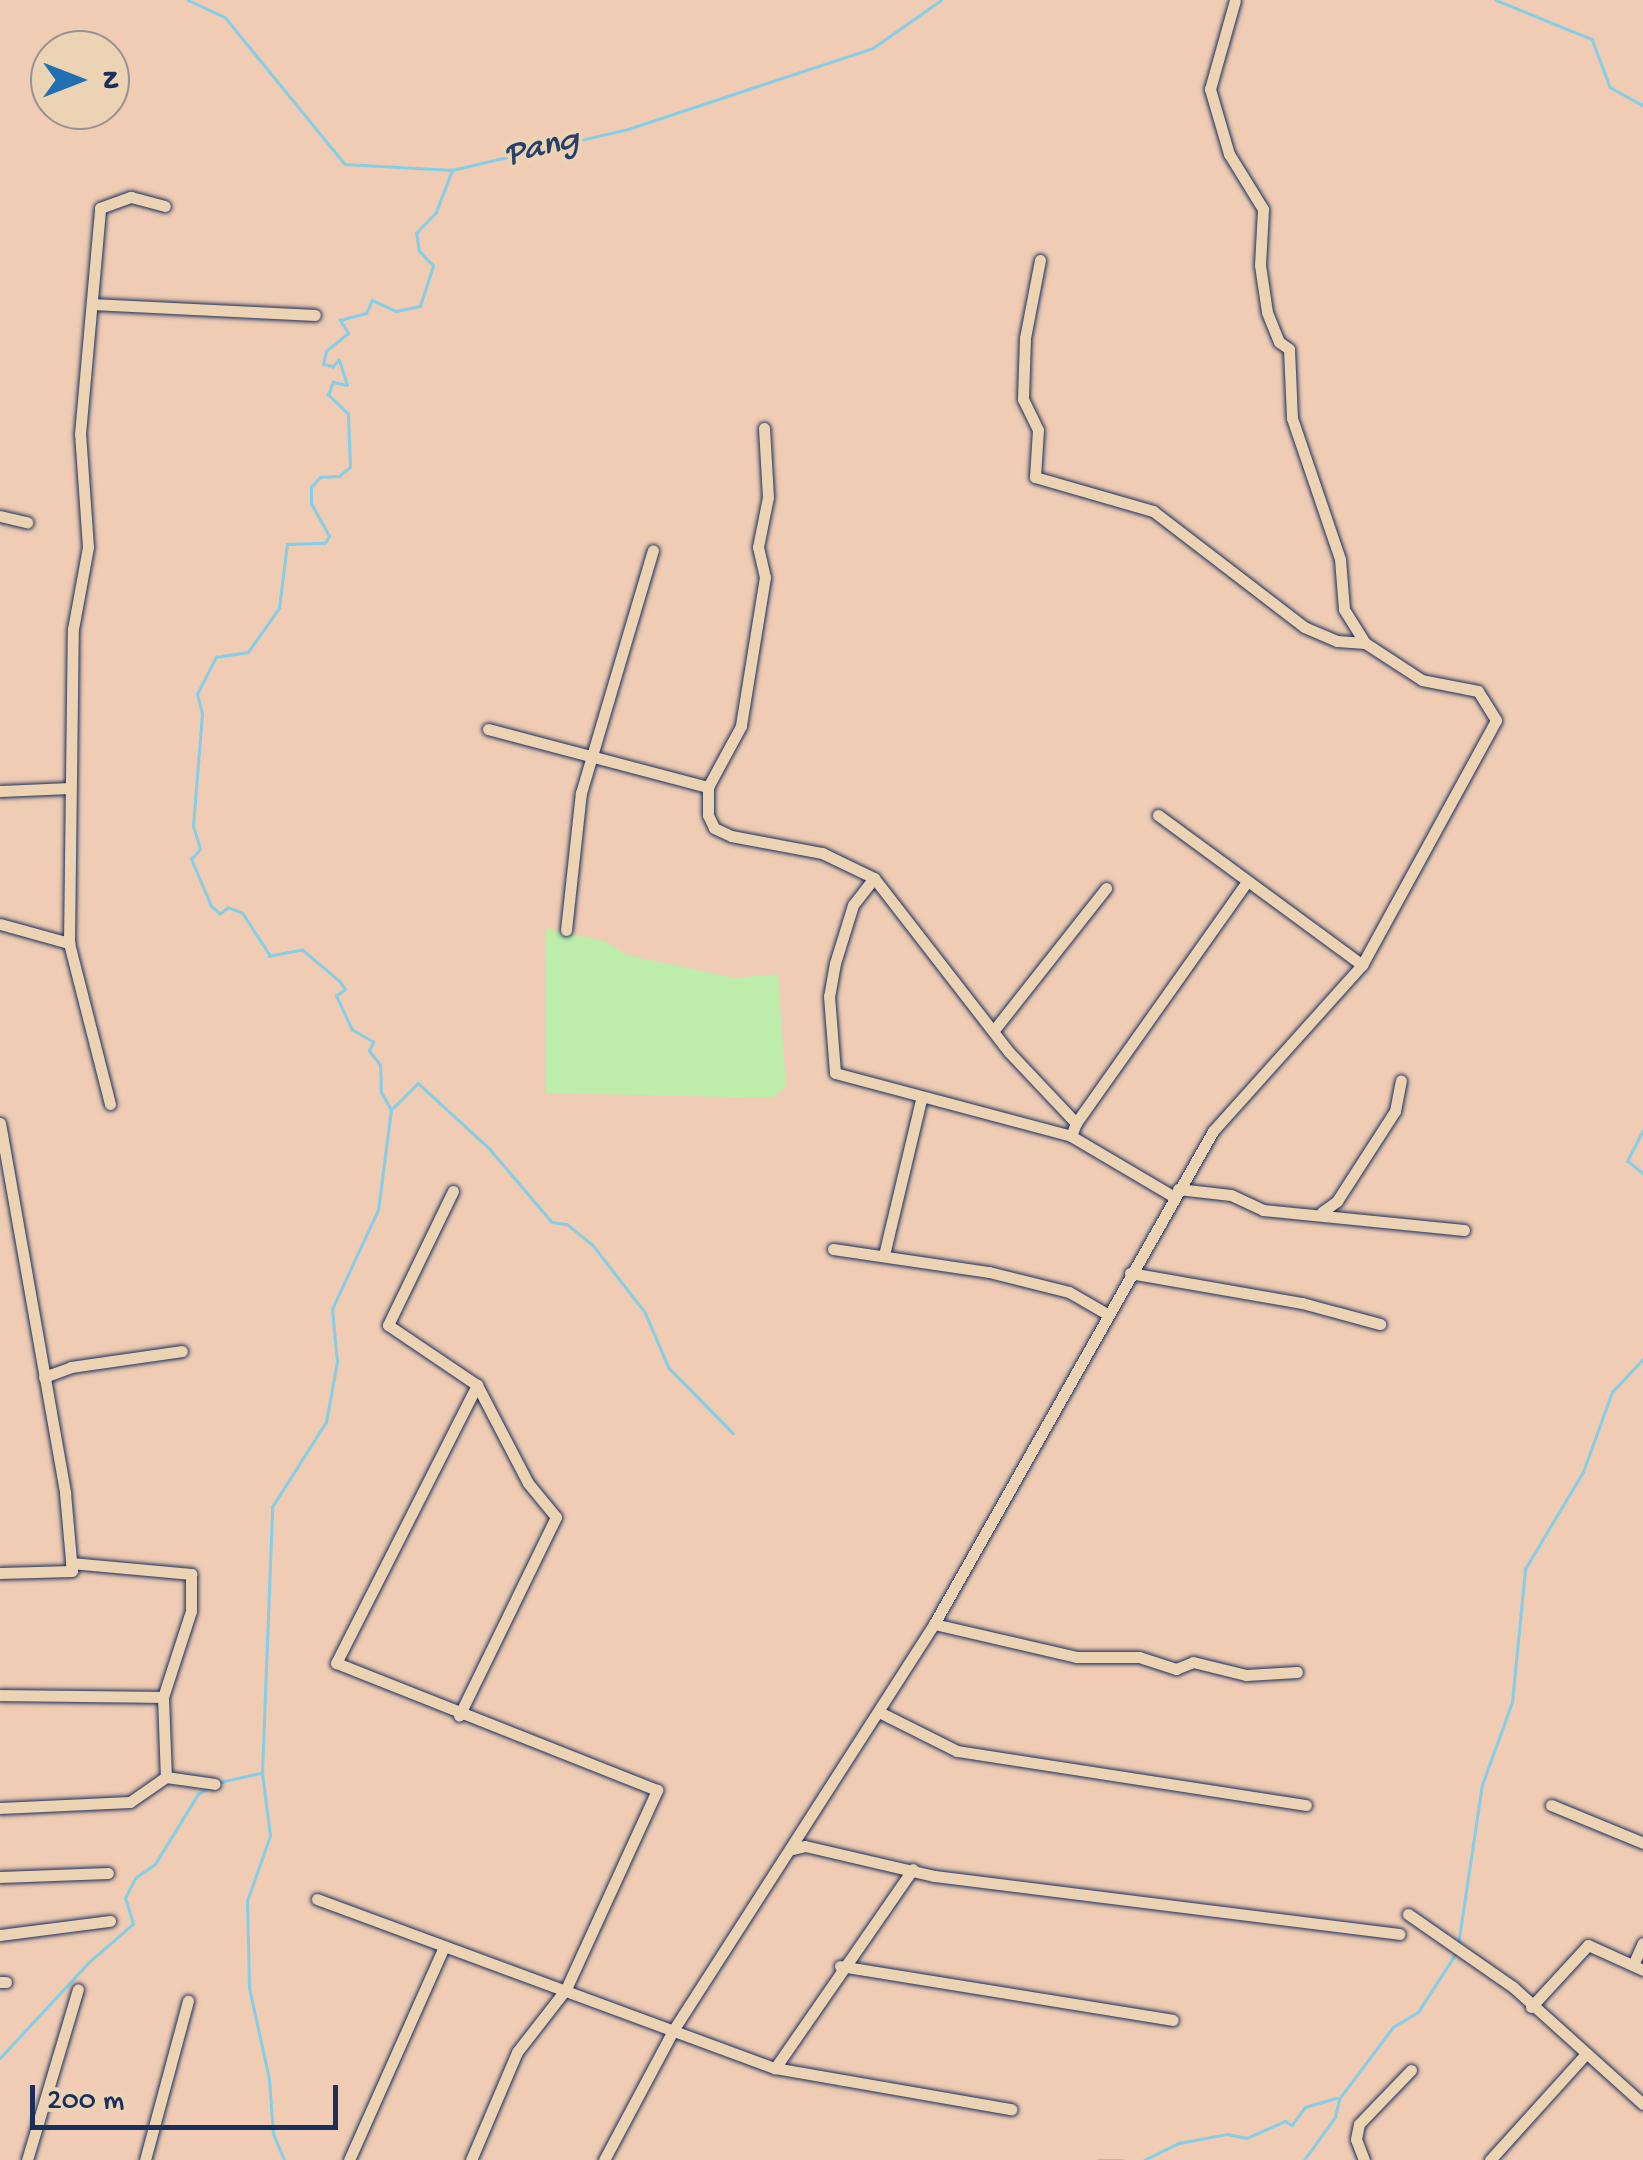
<!DOCTYPE html>
<style>
body{margin:0}
#map{position:relative;width:1643px;height:2160px;overflow:hidden;background:#efccb3;font-family:"Gochi Hand",sans-serif}
div>[style]{position:absolute}
[style*='--x']{left:calc(var(--x)*1px);top:calc(var(--y)*1px);width:calc(var(--w)*1px);rotate:calc(var(--a)*1deg)}
.green>*{inset:0;background:#bdecab}
.stream>*{height:2.5px;margin:-1.25px;padding:0 1.25px;transform-origin:1.25px;border-radius:1.25px;background:#85cee6}
.roads{filter:drop-shadow(0 0 2px #1b2f5e) drop-shadow(0 0 2px #1b2f5e)}
.street>*{height:11px;margin:-5.5px;padding:0 5.5px;transform-origin:5.5px;border-radius:5.5px;background:#ebd3b3}
span{translate:-50% -50%;white-space:nowrap;text-align:center;line-height:1.15;-webkit-text-stroke:8px #ebd3b3;paint-order:stroke}
.water-label{font-size:35px;color:#263f6c;font-style:italic}
.north{position:absolute;left:30px;top:30px;width:100px;height:100px;box-sizing:border-box;background:#ebd3b3;border:2px solid #989191;border-radius:50%;rotate:90deg;font-size:28px;font-weight:700;line-height:40px;text-align:center;color:#1b2f5e}
.north::after{content:'';display:block;margin:auto;width:35px;height:45px;background:#1f6fb2;clip-path:polygon(50% 0,100% 100%,50% 72%,0 100%)}
.scale{position:absolute;left:30px;top:2085px;width:308px;height:45px;box-sizing:border-box;border:5px solid #1b2f5e;border-top:0;padding-left:12px;font-size:30px;line-height:35px;white-space:nowrap;color:#1b2f5e;-webkit-text-stroke:8px #ebd3b3;paint-order:stroke}
</style>
<div id="map">
<div class="green">
<i style="clip-path:polygon(545px 928px,604px 941px,627px 955px,735px 978px,778px 974px,786px 1086px,773px 1098px,546px 1093px)"></i>
</div>
<div class="stream">
<i style="--x:188;--y:0;--w:41;--a:24.7"></i>
<i style="--x:225;--y:17;--w:190;--a:50.8"></i>
<i style="--x:345;--y:164;--w:107;--a:3.2"></i>
<i style="--x:452;--y:170;--w:181;--a:-13.1"></i>
<i style="--x:628;--y:129;--w:258;--a:-18.3"></i>
<i style="--x:873;--y:48;--w:83;--a:-35.2"></i>
<i style="--x:1496;--y:0;--w:104;--a:22.1"></i>
<i style="--x:1592;--y:39;--w:51;--a:69.4"></i>
<i style="--x:1610;--y:87;--w:38;--a:29"></i>
<i style="--x:393;--y:1108;--w:35;--a:-45"></i>
<i style="--x:418;--y:1083;--w:96;--a:42.5"></i>
<i style="--x:489;--y:1148;--w:97;--a:49.6"></i>
<i style="--x:552;--y:1222;--w:15;--a:8"></i>
<i style="--x:567;--y:1224;--w:32;--a:39"></i>
<i style="--x:592;--y:1244;--w:86;--a:52.1"></i>
<i style="--x:645;--y:1312;--w:61;--a:66.8"></i>
<i style="--x:669;--y:1368;--w:91;--a:45.4"></i>
<i style="--x:1643;--y:1131;--w:34;--a:117"></i>
<i style="--x:1628;--y:1161;--w:19;--a:39"></i>
<i style="--x:220;--y:1782;--w:42;--a:-12.4"></i>
<i style="--x:1458;--y:1945;--w:162;--a:-81.5"></i>
<i style="--x:1482;--y:1785;--w:88;--a:-70.1"></i>
<i style="--x:1512;--y:1702;--w:134;--a:-84.4"></i>
<i style="--x:1525;--y:1569;--w:113;--a:-59.1"></i>
<i style="--x:1583;--y:1472;--w:85;--a:-70.1"></i>
<i style="--x:1612;--y:1392;--w:45;--a:-46.8"></i>
<i style="--x:0;--y:2058;--w:131;--a:-47.2"></i>
<i style="--x:89;--y:1962;--w:58;--a:-40.8"></i>
<i style="--x:133;--y:1924;--w:27;--a:-107"></i>
<i style="--x:125;--y:1898;--w:22;--a:-63"></i>
<i style="--x:135;--y:1878;--w:24;--a:-35"></i>
<i style="--x:155;--y:1864;--w:82;--a:-58.4"></i>
<i style="--x:198;--y:1794;--w:12;--a:-31"></i>
<i style="--x:284;--y:2160;--w:28;--a:-113"></i>
<i style="--x:273;--y:2134;--w:55;--a:-94.2"></i>
<i style="--x:269;--y:2079;--w:93;--a:-102.4"></i>
<i style="--x:249;--y:1988;--w:87;--a:-91.3"></i>
<i style="--x:247;--y:1901;--w:69;--a:-70.5"></i>
<i style="--x:270;--y:1836;--w:64;--a:-97.2"></i>
<i style="--x:262;--y:1773;--w:266;--a:-87.8"></i>
<i style="--x:272;--y:1507;--w:101;--a:-57.6"></i>
<i style="--x:326;--y:1422;--w:61;--a:-79.6"></i>
<i style="--x:337;--y:1362;--w:53;--a:-95.4"></i>
<i style="--x:332;--y:1309;--w:109;--a:-65.1"></i>
<i style="--x:378;--y:1210;--w:101;--a:-82.6"></i>
<i style="--x:391;--y:1110;--w:20;--a:-120"></i>
<i style="--x:381;--y:1093;--w:28;--a:-92"></i>
<i style="--x:380;--y:1065;--w:18;--a:-128"></i>
<i style="--x:369;--y:1051;--w:10;--a:-66"></i>
<i style="--x:373;--y:1042;--w:24;--a:-150"></i>
<i style="--x:352;--y:1030;--w:38;--a:-115"></i>
<i style="--x:336;--y:996;--w:11;--a:-38"></i>
<i style="--x:345;--y:989;--w:10;--a:-127"></i>
<i style="--x:339;--y:981;--w:48;--a:-140"></i>
<i style="--x:302;--y:950;--w:33;--a:169"></i>
<i style="--x:270;--y:956;--w:51;--a:-123.1"></i>
<i style="--x:242;--y:913;--w:15;--a:-160"></i>
<i style="--x:228;--y:908;--w:10;--a:143"></i>
<i style="--x:220;--y:914;--w:12;--a:-138"></i>
<i style="--x:211;--y:906;--w:51;--a:-113.1"></i>
<i style="--x:191;--y:859;--w:13;--a:-48"></i>
<i style="--x:200;--y:849;--w:24;--a:-107"></i>
<i style="--x:193;--y:826;--w:112;--a:-85.4"></i>
<i style="--x:202;--y:714;--w:21;--a:-104"></i>
<i style="--x:197;--y:694;--w:42;--a:-62.8"></i>
<i style="--x:216;--y:657;--w:32;--a:-9"></i>
<i style="--x:248;--y:652;--w:54;--a:-54.8"></i>
<i style="--x:279;--y:608;--w:64;--a:-82.9"></i>
<i style="--x:287;--y:544;--w:38;--a:-2"></i>
<i style="--x:325;--y:543;--w:8;--a:-60"></i>
<i style="--x:329;--y:536;--w:37;--a:-119"></i>
<i style="--x:311;--y:504;--w:17;--a:-90"></i>
<i style="--x:311;--y:487;--w:13;--a:-48"></i>
<i style="--x:320;--y:477;--w:19;--a:-3"></i>
<i style="--x:339;--y:476;--w:14;--a:-39"></i>
<i style="--x:350;--y:467;--w:53;--a:-92.2"></i>
<i style="--x:348;--y:414;--w:28;--a:-136"></i>
<i style="--x:328;--y:395;--w:14;--a:-69"></i>
<i style="--x:333;--y:382;--w:14;--a:12"></i>
<i style="--x:347;--y:385;--w:26;--a:-108"></i>
<i style="--x:339;--y:360;--w:9;--a:131"></i>
<i style="--x:333;--y:367;--w:10;--a:-163"></i>
<i style="--x:323;--y:364;--w:13;--a:-77"></i>
<i style="--x:326;--y:351;--w:28;--a:-39"></i>
<i style="--x:348;--y:333;--w:15;--a:-122"></i>
<i style="--x:340;--y:320;--w:27;--a:-15"></i>
<i style="--x:366;--y:313;--w:14;--a:-65"></i>
<i style="--x:372;--y:300;--w:26;--a:25"></i>
<i style="--x:396;--y:311;--w:25;--a:-12"></i>
<i style="--x:420;--y:306;--w:42;--a:-72"></i>
<i style="--x:433;--y:266;--w:21;--a:-133"></i>
<i style="--x:419;--y:251;--w:18;--a:-99"></i>
<i style="--x:416;--y:233;--w:29;--a:-46"></i>
<i style="--x:436;--y:212;--w:45;--a:-69.1"></i>
<i style="--x:1098;--y:2160;--w:25;--a:0"></i>
<i style="--x:1144;--y:2160;--w:39;--a:-26"></i>
<i style="--x:1179;--y:2143;--w:49;--a:-10.6"></i>
<i style="--x:1227;--y:2134;--w:20;--a:11"></i>
<i style="--x:1247;--y:2138;--w:42;--a:-24.1"></i>
<i style="--x:1285;--y:2121;--w:8;--a:30"></i>
<i style="--x:1292;--y:2125;--w:22;--a:-54"></i>
<i style="--x:1305;--y:2107;--w:33;--a:-16"></i>
<i style="--x:1304;--y:2160;--w:53;--a:-54.2"></i>
<i style="--x:1335;--y:2117;--w:18;--a:-77"></i>
<i style="--x:1339;--y:2099;--w:90;--a:-53.1"></i>
<i style="--x:1393;--y:2027;--w:29;--a:-31"></i>
<i style="--x:1418;--y:2012;--w:70;--a:-57.2"></i>
</div>
<div class="roads">
<div class="street">
<i style="--x:1040;--y:260;--w:79;--a:100.9"></i>
<i style="--x:1025;--y:338;--w:61;--a:91.9"></i>
<i style="--x:1023;--y:399;--w:34;--a:64"></i>
<i style="--x:1038;--y:430;--w:47;--a:93.7"></i>
<i style="--x:1035;--y:477;--w:123;--a:16.1"></i>
<i style="--x:1153;--y:511;--w:190;--a:37.5"></i>
<i style="--x:1304;--y:627;--w:36;--a:23"></i>
<i style="--x:1337;--y:641;--w:28;--a:4"></i>
<i style="--x:92;--y:304;--w:223;--a:2.8"></i>
<i style="--x:764;--y:428;--w:69;--a:86.7"></i>
<i style="--x:768;--y:497;--w:51;--a:101.3"></i>
<i style="--x:758;--y:547;--w:31;--a:77"></i>
<i style="--x:765;--y:577;--w:151;--a:99.2"></i>
<i style="--x:741;--y:726;--w:69;--a:118.4"></i>
<i style="--x:708;--y:787;--w:28;--a:90"></i>
<i style="--x:708;--y:815;--w:14;--a:65"></i>
<i style="--x:714;--y:828;--w:19;--a:25"></i>
<i style="--x:731;--y:836;--w:93;--a:10.6"></i>
<i style="--x:822;--y:853;--w:58;--a:25.7"></i>
<i style="--x:874;--y:878;--w:220;--a:52.2"></i>
<i style="--x:1009;--y:1052;--w:98;--a:46.7"></i>
<i style="--x:1076;--y:1123;--w:14;--a:111"></i>
<i style="--x:0;--y:516;--w:28;--a:13"></i>
<i style="--x:488;--y:729;--w:228;--a:14.8"></i>
<i style="--x:0;--y:791;--w:70;--a:-2.5"></i>
<i style="--x:1158;--y:815;--w:253;--a:36.3"></i>
<i style="--x:874;--y:878;--w:34;--a:128"></i>
<i style="--x:853;--y:905;--w:61;--a:107.2"></i>
<i style="--x:835;--y:963;--w:34;--a:100"></i>
<i style="--x:829;--y:996;--w:77;--a:85.5"></i>
<i style="--x:835;--y:1073;--w:244;--a:14.9"></i>
<i style="--x:1071;--y:1136;--w:118;--a:30.5"></i>
<i style="--x:0;--y:924;--w:72;--a:15.4"></i>
<i style="--x:566;--y:930;--w:138;--a:-83.8"></i>
<i style="--x:581;--y:793;--w:253;--a:-73.5"></i>
<i style="--x:994;--y:1030;--w:181;--a:-51.7"></i>
<i style="--x:110;--y:1104;--w:166;--a:-104.3"></i>
<i style="--x:69;--y:943;--w:314;--a:-89.3"></i>
<i style="--x:73;--y:629;--w:83;--a:-79.6"></i>
<i style="--x:88;--y:547;--w:113;--a:-94"></i>
<i style="--x:80;--y:434;--w:227;--a:-84.9"></i>
<i style="--x:100;--y:208;--w:33;--a:-20"></i>
<i style="--x:131;--y:197;--w:35;--a:15"></i>
<i style="--x:0;--y:1123;--w:376;--a:80"></i>
<i style="--x:65;--y:1493;--w:78;--a:84.9"></i>
<i style="--x:72;--y:1571;--w:72;--a:178.4"></i>
<i style="--x:1076;--y:1123;--w:294;--a:-54.7"></i>
<i style="--x:1178;--y:1189;--w:53;--a:6.5"></i>
<i style="--x:1231;--y:1195;--w:35;--a:25"></i>
<i style="--x:1263;--y:1210;--w:202;--a:5.7"></i>
<i style="--x:453;--y:1191;--w:149;--a:115.9"></i>
<i style="--x:388;--y:1325;--w:107;--a:34"></i>
<i style="--x:477;--y:1385;--w:110;--a:62.5"></i>
<i style="--x:528;--y:1483;--w:44;--a:50.5"></i>
<i style="--x:556;--y:1517;--w:221;--a:116"></i>
<i style="--x:1322;--y:1212;--w:19;--a:-36"></i>
<i style="--x:1337;--y:1201;--w:107;--a:-57.2"></i>
<i style="--x:1395;--y:1111;--w:31;--a:-79"></i>
<i style="--x:833;--y:1249;--w:158;--a:8.4"></i>
<i style="--x:989;--y:1272;--w:82;--a:14"></i>
<i style="--x:1069;--y:1292;--w:44;--a:30.1"></i>
<i style="--x:884;--y:1255;--w:159;--a:-76.6"></i>
<i style="--x:1130;--y:1273;--w:175;--a:9.9"></i>
<i style="--x:1302;--y:1303;--w:81;--a:15.1"></i>
<i style="--x:44;--y:1377;--w:29;--a:-20"></i>
<i style="--x:71;--y:1367;--w:112;--a:-8.2"></i>
<i style="--x:71;--y:1563;--w:121;--a:5.2"></i>
<i style="--x:191;--y:1574;--w:37;--a:90"></i>
<i style="--x:191;--y:1611;--w:90;--a:108"></i>
<i style="--x:163;--y:1697;--w:80;--a:87.9"></i>
<i style="--x:934;--y:1624;--w:147;--a:13"></i>
<i style="--x:1077;--y:1657;--w:62;--a:0"></i>
<i style="--x:1139;--y:1657;--w:39;--a:18"></i>
<i style="--x:1176;--y:1669;--w:18;--a:-22"></i>
<i style="--x:1193;--y:1662;--w:55;--a:13.8"></i>
<i style="--x:1246;--y:1675;--w:51;--a:-3.4"></i>
<i style="--x:0;--y:1695;--w:163;--a:0.7"></i>
<i style="--x:881;--y:1713;--w:85;--a:26.6"></i>
<i style="--x:957;--y:1751;--w:353;--a:8.8"></i>
<i style="--x:1551;--y:1805;--w:100;--a:22.4"></i>
<i style="--x:0;--y:1808;--w:130;--a:-2.6"></i>
<i style="--x:130;--y:1802;--w:44;--a:-34.8"></i>
<i style="--x:166;--y:1777;--w:49;--a:8.1"></i>
<i style="--x:793;--y:1849;--w:12;--a:-14"></i>
<i style="--x:805;--y:1846;--w:132;--a:13.1"></i>
<i style="--x:934;--y:1876;--w:469;--a:7.1"></i>
<i style="--x:0;--y:1877;--w:108;--a:-2.1"></i>
<i style="--x:317;--y:1899;--w:488;--a:20.3"></i>
<i style="--x:775;--y:2068;--w:240;--a:9.9"></i>
<i style="--x:1408;--y:1914;--w:128;--a:34.8"></i>
<i style="--x:1513;--y:1987;--w:175;--a:42"></i>
<i style="--x:0;--y:1935;--w:111;--a:-7.3"></i>
<i style="--x:1633;--y:1965;--w:24;--a:-66"></i>
<i style="--x:840;--y:1966;--w:337;--a:9.2"></i>
<i style="--x:0;--y:1982;--w:6;--a:0"></i>
<i style="--x:1531;--y:2007;--w:84;--a:-47.4"></i>
<i style="--x:1588;--y:1945;--w:60;--a:24.4"></i>
<i style="--x:775;--y:2068;--w:242;--a:-55.3"></i>
<i style="--x:27;--y:2160;--w:178;--a:-73.4"></i>
<i style="--x:145;--y:2160;--w:165;--a:-74.9"></i>
<i style="--x:349;--y:2160;--w:233;--a:-66"></i>
<i style="--x:471;--y:2160;--w:117;--a:-66.9"></i>
<i style="--x:517;--y:2052;--w:80;--a:-52.1"></i>
<i style="--x:566;--y:1989;--w:219;--a:-65.4"></i>
<i style="--x:657;--y:1790;--w:345;--a:-158.4"></i>
<i style="--x:336;--y:1663;--w:312;--a:-63.1"></i>
<i style="--x:604;--y:2160;--w:149;--a:-61.9"></i>
<i style="--x:674;--y:2029;--w:481;--a:-57.3"></i>
<i style="--x:934;--y:1624;--w:566;--a:-60.49"></i>
<i style="--x:1213;--y:1131;--w:223;--a:-48.1"></i>
<i style="--x:1362;--y:965;--w:279;--a:-61.3"></i>
<i style="--x:1496;--y:720;--w:34;--a:-122"></i>
<i style="--x:1478;--y:691;--w:57;--a:-168.9"></i>
<i style="--x:1422;--y:680;--w:68;--a:-147"></i>
<i style="--x:1365;--y:643;--w:40;--a:-122"></i>
<i style="--x:1344;--y:609;--w:50;--a:-94.6"></i>
<i style="--x:1340;--y:559;--w:149;--a:-108.8"></i>
<i style="--x:1292;--y:418;--w:69;--a:-92.5"></i>
<i style="--x:1289;--y:349;--w:12;--a:-145"></i>
<i style="--x:1279;--y:342;--w:32;--a:-112"></i>
<i style="--x:1267;--y:312;--w:48;--a:-98.5"></i>
<i style="--x:1260;--y:265;--w:56;--a:-86.9"></i>
<i style="--x:1263;--y:209;--w:65;--a:-121.7"></i>
<i style="--x:1229;--y:154;--w:68;--a:-106.3"></i>
<i style="--x:1210;--y:89;--w:92;--a:-74.3"></i>
<i style="--x:1364;--y:2160;--w:22;--a:-111"></i>
<i style="--x:1356;--y:2139;--w:15;--a:-79"></i>
<i style="--x:1359;--y:2124;--w:75;--a:-46.1"></i>
<i style="--x:1490;--y:2160;--w:140;--a:-47.9"></i>
</div>
</div>
<div class="water-label">
<span style="left:542px;top:149px;rotate:-13deg">Pang</span>
</div>
<div class="north">N</div>
<div class="scale">200 m</div>
</div>
